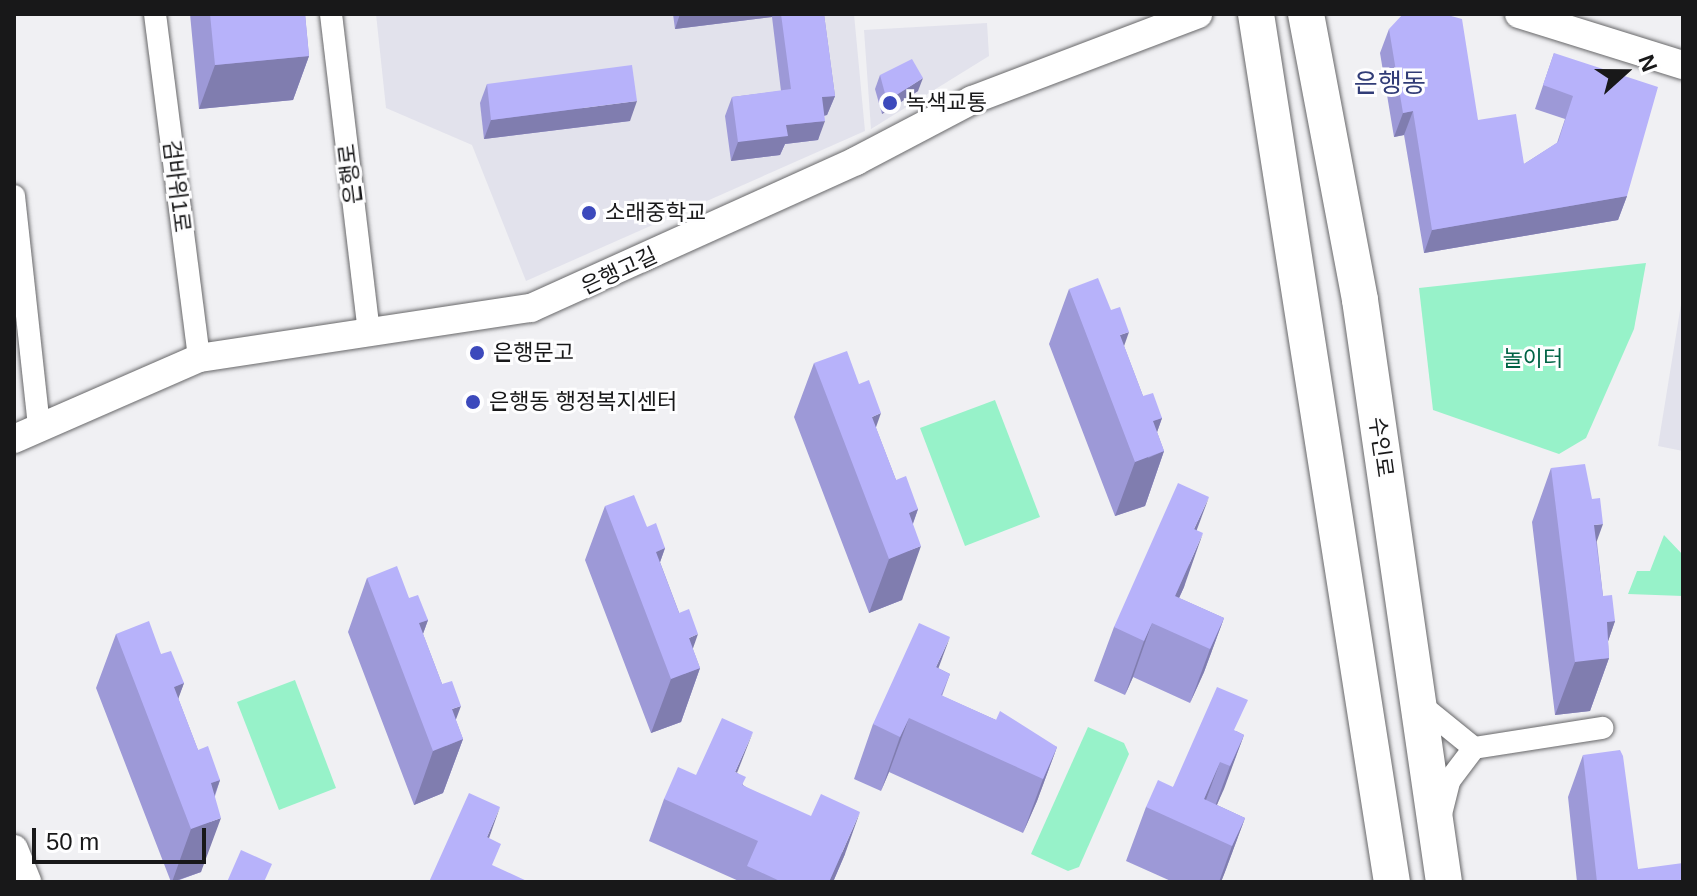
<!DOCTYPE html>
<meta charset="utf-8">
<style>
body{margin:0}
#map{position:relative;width:1697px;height:896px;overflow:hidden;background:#f0f0f3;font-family:Arial,"Noto Sans KR",sans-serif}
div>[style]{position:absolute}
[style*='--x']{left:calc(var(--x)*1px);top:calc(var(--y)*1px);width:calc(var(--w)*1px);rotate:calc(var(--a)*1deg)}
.built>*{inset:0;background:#e2e2ec}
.green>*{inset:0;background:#97f2c9}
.roads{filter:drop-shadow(0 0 2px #68686a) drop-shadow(0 0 2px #68686a)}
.minor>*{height:22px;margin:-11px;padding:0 11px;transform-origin:11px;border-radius:11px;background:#fff}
.tertiary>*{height:28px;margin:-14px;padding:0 14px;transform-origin:14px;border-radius:14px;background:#fff}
.primary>*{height:36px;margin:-18px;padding:0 18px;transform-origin:18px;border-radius:18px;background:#fff}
.wall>*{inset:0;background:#9d99d7}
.shaded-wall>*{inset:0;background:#807daf}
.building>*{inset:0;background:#b7b2fa}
.dots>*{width:22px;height:22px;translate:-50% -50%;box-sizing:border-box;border:4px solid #fefeff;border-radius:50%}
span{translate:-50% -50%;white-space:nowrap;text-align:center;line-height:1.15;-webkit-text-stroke:6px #fefeff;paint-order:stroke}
.poi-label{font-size:22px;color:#181819}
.left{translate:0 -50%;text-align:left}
.street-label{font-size:22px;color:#181819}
.park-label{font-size:22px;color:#006345}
.quarter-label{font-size:26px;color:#313c77}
.frame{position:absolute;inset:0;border:16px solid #181819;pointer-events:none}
.north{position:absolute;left:1585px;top:32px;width:80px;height:80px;-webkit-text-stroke:6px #fefeff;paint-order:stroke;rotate:69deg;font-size:22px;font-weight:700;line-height:32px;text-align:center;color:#181819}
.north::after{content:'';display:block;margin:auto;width:28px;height:36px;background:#181819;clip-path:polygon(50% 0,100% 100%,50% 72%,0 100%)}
.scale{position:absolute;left:32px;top:828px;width:174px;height:36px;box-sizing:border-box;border:4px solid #181819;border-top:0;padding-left:10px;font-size:24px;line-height:28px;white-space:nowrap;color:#181819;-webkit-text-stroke:6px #fefeff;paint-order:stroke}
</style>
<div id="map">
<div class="built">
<i style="clip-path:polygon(376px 14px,854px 14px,865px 131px,526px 281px,472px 145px,386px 108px)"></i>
<i style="clip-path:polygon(987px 23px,989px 56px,871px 129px,864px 30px)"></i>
<i style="clip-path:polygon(1683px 292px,1683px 451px,1658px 446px)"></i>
</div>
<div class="green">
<i style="clip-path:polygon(1646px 263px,1634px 329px,1586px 438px,1559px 454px,1433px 410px,1419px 288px)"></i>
<i style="clip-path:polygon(995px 400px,1040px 517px,965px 546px,920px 428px)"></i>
<i style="clip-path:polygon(1664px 535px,1683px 555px,1683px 596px,1628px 594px,1637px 571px,1650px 571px)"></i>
<i style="clip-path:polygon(295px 680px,336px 788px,279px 810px,237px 702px)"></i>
<i style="clip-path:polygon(1088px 727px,1124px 743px,1129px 754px,1079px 867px,1068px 871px,1031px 854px)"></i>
</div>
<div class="roads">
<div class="minor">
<i style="--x:155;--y:14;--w:347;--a:82.7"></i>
<i style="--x:331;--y:14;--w:321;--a:83.2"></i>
<i style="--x:14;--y:196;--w:231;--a:83.8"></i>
<i style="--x:1421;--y:705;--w:68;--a:39.1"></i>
<i style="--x:1474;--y:748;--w:130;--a:-8.9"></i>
<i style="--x:1441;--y:814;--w:34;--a:-76"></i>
<i style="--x:1449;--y:781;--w:41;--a:-52.9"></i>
</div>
<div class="tertiary">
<i style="--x:1519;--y:14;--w:172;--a:17.3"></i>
<i style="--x:14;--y:439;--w:202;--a:-23.6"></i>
<i style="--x:199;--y:358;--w:336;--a:-8.6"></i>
<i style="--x:531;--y:308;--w:357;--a:-24.3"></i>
<i style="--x:856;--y:161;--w:131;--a:-27.7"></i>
<i style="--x:972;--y:100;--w:242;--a:-20.8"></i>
<i style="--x:14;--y:849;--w:35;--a:68"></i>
</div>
<div class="primary">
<i style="--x:1256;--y:14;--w:879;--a:81.1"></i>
<i style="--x:1306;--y:14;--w:291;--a:79.3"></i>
<i style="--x:1360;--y:300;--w:588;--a:81.79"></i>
</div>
</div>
<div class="wall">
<i style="clip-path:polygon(190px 14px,305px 14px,309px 56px,293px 100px,199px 109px)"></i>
<i style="clip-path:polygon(673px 14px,824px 14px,835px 96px,827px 115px,824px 116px,818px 140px,785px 144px,780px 155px,731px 161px,725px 116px,732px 97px,781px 91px,772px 17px,675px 29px)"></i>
<i style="clip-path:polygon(1389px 29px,1478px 120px,1524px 164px,1557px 143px,1565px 119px,1535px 109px,1554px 53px,1627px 196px,1618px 220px,1424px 253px,1404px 135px,1394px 137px,1380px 53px)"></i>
<i style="clip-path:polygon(880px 75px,918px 91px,882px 114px,875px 89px)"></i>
<i style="clip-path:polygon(487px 84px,630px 121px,484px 139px,480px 103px)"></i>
<i style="clip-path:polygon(1069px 289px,1124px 346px,1143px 396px,1162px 418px,1157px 432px,1164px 451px,1145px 506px,1115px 516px,1049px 344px)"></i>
<i style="clip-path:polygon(814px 363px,876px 428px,896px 480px,918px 509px,913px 524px,902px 600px,869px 613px,794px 417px)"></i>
<i style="clip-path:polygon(1551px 468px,1597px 543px,1603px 596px,1615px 621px,1608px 641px,1609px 658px,1590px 711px,1555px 715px,1532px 522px)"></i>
<i style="clip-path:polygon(605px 506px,647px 527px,665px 548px,660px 562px,700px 668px,681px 722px,651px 733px,585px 560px)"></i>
<i style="clip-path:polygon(1197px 530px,1184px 587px,1179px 598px,1224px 618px,1204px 672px,1190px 703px,1133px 677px,1125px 695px,1094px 681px,1114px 627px)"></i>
<i style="clip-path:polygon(367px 578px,409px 598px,428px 620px,423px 634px,463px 739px,443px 793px,414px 805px,348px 632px)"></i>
<i style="clip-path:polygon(116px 634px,161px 654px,184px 683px,178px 698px,198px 750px,220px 780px,215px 796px,201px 872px,174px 882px,171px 882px,96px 688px)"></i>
<i style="clip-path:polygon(938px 668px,950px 674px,942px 696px,1057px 747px,1037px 801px,1023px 833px,889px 772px,881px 791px,854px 779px,873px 724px)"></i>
<i style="clip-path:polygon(1236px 731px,1244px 735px,1217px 805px,1245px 818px,1221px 882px,1173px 882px,1126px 861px,1146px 807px,1173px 787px)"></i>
<i style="clip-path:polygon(1583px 755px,1638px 869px,1683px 882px,1577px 882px,1568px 797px)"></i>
<i style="clip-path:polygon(738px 773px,743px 785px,845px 854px,833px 882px,741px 882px,649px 841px,664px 799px,696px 775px)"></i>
</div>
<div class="shaded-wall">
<i style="clip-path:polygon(680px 14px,773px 14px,772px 17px,675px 29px)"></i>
<i style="clip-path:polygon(309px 56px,293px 100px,199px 109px,215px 65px)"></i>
<i style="clip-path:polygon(923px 78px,918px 91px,882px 114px,887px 101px)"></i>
<i style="clip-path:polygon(835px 96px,827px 115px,815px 117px,822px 97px)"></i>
<i style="clip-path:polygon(637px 101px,630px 121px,484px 139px,491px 120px)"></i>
<i style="clip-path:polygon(1413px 111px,1404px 135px,1394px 137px,1403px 113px)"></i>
<i style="clip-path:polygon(825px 121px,818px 140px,785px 144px,780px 155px,731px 161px,738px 142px,786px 125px)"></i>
<i style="clip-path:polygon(1627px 196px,1618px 220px,1424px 253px,1432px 230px)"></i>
<i style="clip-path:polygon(1129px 332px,1110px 386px,1120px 335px)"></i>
<i style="clip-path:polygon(881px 413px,862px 467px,872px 417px)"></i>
<i style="clip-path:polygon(1162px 418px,1148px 458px,1164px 451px,1145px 506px,1115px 516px,1135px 462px,1153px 421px)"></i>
<i style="clip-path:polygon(1209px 497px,1189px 551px,1194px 529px)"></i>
<i style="clip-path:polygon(918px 509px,902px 553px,921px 546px,902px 600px,869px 613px,889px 559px,909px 513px)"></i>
<i style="clip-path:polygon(1603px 524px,1584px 577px,1594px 525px)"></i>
<i style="clip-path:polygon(1203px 533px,1184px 587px,1165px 629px,1175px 596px)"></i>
<i style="clip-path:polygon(665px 548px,646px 602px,656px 552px)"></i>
<i style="clip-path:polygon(1224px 618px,1204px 672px,1190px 703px,1210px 649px)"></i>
<i style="clip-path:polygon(428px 620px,408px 674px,419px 623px)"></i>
<i style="clip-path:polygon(1615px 621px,1602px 659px,1609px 658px,1590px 711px,1555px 715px,1575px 662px,1607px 622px)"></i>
<i style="clip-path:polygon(1152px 623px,1133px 677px,1125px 695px,1144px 641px)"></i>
<i style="clip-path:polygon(698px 634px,684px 674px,700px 668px,681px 722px,651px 733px,671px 679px,689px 638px)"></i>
<i style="clip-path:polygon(950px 637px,930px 691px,936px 667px)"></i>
<i style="clip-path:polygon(184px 683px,164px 738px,174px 687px)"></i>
<i style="clip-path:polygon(461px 706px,446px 746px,463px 739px,443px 793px,414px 805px,433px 751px,452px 709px)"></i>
<i style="clip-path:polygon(909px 718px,889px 772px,881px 791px,900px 737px)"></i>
<i style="clip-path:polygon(753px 732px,737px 773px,735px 772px)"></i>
<i style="clip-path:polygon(1244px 735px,1224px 789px,1210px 820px,1230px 766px)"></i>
<i style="clip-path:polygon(1057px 747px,1037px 801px,1023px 833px,1043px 779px)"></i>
<i style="clip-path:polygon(1220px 762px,1200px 816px,1204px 799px)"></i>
<i style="clip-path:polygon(220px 780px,204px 824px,221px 818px,201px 872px,172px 882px,191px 829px,211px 783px)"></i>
<i style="clip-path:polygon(500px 807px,481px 861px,487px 837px)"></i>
<i style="clip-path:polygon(860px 812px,845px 854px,833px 882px,829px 882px)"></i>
<i style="clip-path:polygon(1245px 818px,1225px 872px,1221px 882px,1219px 882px,1232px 846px)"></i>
</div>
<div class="building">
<i style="clip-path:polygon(210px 14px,305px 14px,309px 56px,215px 65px)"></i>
<i style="clip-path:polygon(781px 14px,824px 14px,835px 96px,822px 97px,825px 121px,786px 125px,788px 136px,738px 142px,732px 97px,791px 89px)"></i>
<i style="clip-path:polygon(1403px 14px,1444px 14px,1462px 19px,1478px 120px,1516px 114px,1524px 164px,1558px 142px,1573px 96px,1543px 85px,1554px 53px,1658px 87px,1627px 196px,1432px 230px,1413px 111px,1403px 113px,1389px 29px)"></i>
<i style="clip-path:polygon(912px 59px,923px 78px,887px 101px,880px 75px)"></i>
<i style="clip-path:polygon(632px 65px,637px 101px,491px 120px,487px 84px)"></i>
<i style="clip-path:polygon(1098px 278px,1111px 310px,1120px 307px,1129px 332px,1120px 335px,1143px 396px,1153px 393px,1162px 418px,1153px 421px,1164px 451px,1135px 462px,1069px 289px)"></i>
<i style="clip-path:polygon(847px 351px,859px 384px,869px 380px,881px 413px,872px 417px,896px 480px,906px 476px,918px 509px,909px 513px,921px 546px,889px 559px,814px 363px)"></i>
<i style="clip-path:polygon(1585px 464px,1592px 499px,1600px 498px,1603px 524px,1594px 525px,1603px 596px,1612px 595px,1615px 621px,1607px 622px,1609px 658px,1575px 662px,1551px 468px)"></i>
<i style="clip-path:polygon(1178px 483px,1209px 497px,1194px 529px,1203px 533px,1175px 596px,1224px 618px,1210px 649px,1152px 623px,1144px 641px,1114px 627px)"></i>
<i style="clip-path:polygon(634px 495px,647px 527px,656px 523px,665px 548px,656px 552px,679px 613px,689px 609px,698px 634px,689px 638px,700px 668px,671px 679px,605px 506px)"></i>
<i style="clip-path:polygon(397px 566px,409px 598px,418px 595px,428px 620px,419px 623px,442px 684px,452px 681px,461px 706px,452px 709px,463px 739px,433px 751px,367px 578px)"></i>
<i style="clip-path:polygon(149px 621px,161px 654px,171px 651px,184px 683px,174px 687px,198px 750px,208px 746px,220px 780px,211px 783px,221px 818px,191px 829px,116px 634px)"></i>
<i style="clip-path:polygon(919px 623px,950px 637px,936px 667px,950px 674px,941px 695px,996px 720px,1000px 711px,1057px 747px,1043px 779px,909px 718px,900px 737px,873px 724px)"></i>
<i style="clip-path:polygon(1217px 687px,1248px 700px,1234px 730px,1244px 735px,1230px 766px,1220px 762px,1204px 799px,1245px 818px,1232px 846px,1146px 807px,1158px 780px,1173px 787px)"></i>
<i style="clip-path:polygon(722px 718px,753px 732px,735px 772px,746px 777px,742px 785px,811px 816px,821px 794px,860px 812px,829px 882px,782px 882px,747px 866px,758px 841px,664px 799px,678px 767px,696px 775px)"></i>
<i style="clip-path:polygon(1620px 750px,1623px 756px,1638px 869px,1683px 863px,1683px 882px,1597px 882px,1583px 755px)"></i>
<i style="clip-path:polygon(469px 793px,500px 807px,487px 837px,501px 844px,492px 865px,529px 882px,429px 882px)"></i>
<i style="clip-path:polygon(241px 850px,272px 864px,264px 882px,227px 882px)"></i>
</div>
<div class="dots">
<i style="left:890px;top:103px;background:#3c49bc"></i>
<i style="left:589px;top:213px;background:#3c49bc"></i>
<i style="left:477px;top:353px;background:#3c49bc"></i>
<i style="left:473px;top:402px;background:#3c49bc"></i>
</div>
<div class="poi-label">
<span class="left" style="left:906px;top:103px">녹색교통</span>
<span class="left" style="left:605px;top:213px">소래중학교</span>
<span class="left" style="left:493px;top:353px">은행문고</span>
<span class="left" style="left:489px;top:402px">은행동 행정복지센터</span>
</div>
<div class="street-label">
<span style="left:350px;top:174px;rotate:-97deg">은행로</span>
<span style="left:177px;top:186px;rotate:83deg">검바위1로</span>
<span style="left:619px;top:271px;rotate:-25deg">은행고길</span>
<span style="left:1381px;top:447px;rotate:82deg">수인로</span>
</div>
<div class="park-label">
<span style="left:1533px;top:359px">놀이터</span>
</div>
<div class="quarter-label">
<span style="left:1390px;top:84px">은행동</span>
</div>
<div class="frame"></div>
<div class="north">N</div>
<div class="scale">50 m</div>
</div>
